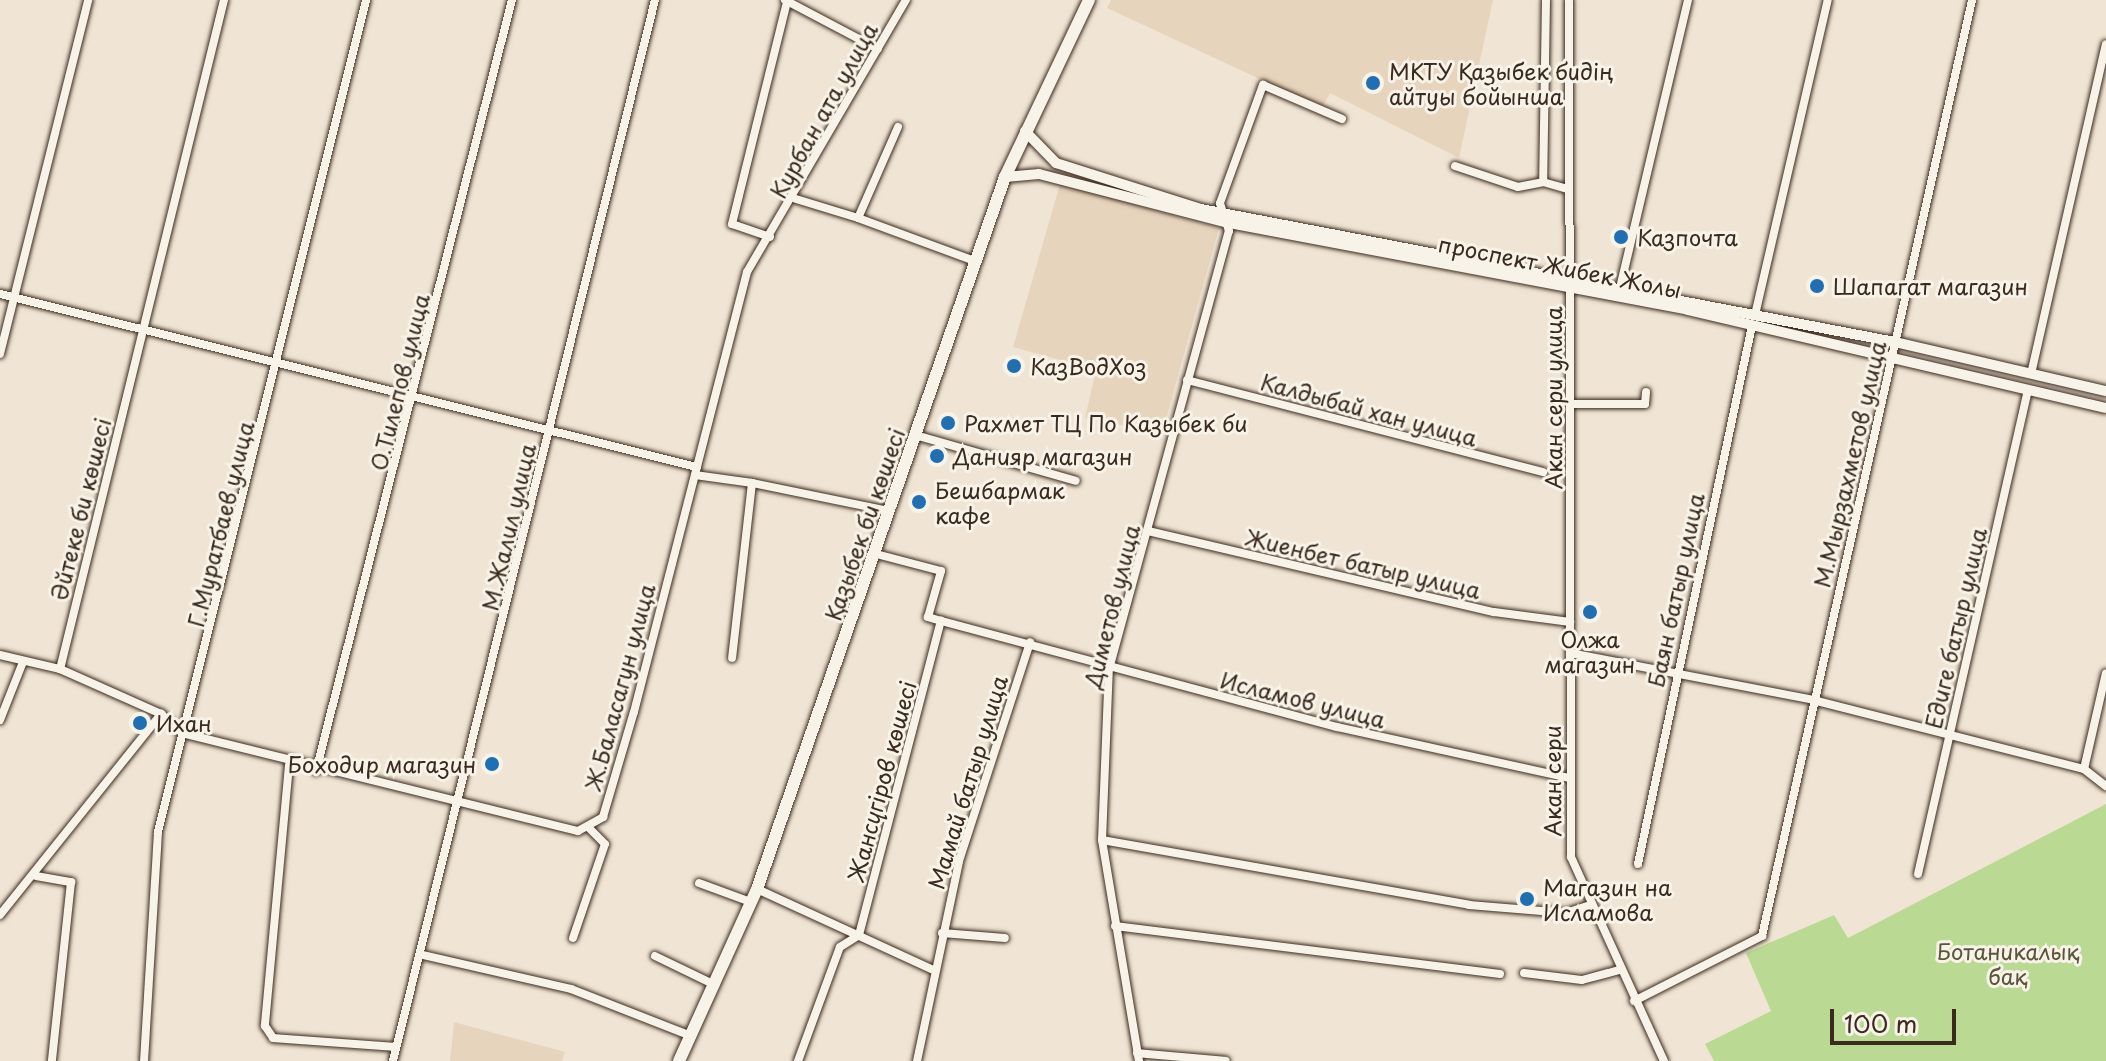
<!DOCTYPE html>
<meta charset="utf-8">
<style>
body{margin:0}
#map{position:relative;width:2106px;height:1061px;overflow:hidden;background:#f0e5d4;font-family:"Playpen Sans",sans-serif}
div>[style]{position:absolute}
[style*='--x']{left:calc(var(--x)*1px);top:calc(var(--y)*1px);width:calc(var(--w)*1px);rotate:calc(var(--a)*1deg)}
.built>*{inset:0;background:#e7d4bc}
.green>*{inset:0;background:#bad992}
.roads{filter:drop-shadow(0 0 2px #3b2a1e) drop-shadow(0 0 2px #3b2a1e)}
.minor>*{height:8px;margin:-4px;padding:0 4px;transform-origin:4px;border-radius:4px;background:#f7f3e8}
.tertiary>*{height:10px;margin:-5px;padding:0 5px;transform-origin:5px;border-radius:5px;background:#f7f3e8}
.secondary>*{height:12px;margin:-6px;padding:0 6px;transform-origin:6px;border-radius:6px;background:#f7f3e8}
.dots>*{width:22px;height:22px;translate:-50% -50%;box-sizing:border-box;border:4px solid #f7f3e8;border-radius:50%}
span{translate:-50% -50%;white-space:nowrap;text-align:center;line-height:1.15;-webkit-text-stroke:6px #f7f3e8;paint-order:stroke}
.poi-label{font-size:22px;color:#3b2a1e}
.left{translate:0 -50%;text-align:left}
.right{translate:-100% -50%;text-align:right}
.street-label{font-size:22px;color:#3b2a1e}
.park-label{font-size:22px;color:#5b563b}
.scale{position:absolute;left:1830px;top:1009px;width:126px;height:36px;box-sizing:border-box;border:4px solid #3b2a1e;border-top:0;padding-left:10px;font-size:24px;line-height:28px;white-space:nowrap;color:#3b2a1e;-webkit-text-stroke:6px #f7f3e8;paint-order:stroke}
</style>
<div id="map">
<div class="built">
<i style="clip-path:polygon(1111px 0,1493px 0,1459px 158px,1330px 93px,1322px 108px,1107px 8px)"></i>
<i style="clip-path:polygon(1060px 184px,1219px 228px,1162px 433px,1085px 418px,1096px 370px,1013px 347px)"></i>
<i style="clip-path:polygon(454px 1022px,565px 1052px,562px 1061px,450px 1061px)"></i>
</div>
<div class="green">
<i style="clip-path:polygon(2106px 804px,2106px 1061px,1714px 1061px,1705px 1044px,1771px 1011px,1746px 953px,1834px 915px,1848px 938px)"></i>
</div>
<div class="roads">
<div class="minor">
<i style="--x:224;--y:0;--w:689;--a:103.77"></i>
<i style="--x:60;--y:669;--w:111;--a:24"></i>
<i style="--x:161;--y:714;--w:28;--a:42"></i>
<i style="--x:182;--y:733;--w:408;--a:13.9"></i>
<i style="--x:578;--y:831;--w:29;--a:-29"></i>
<i style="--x:603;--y:817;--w:109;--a:-73.6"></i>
<i style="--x:634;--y:712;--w:454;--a:-75.6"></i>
<i style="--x:747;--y:272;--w:315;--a:-59.7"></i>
<i style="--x:785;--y:0;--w:105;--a:27.8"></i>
<i style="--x:1546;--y:0;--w:182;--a:90.9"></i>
<i style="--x:1543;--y:182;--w:26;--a:16"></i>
<i style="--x:1569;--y:0;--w:857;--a:89.87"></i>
<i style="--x:1571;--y:857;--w:224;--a:65.5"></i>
<i style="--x:898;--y:127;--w:99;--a:113.7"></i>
<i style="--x:858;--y:218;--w:125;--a:20.2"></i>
<i style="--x:1455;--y:166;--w:66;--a:18.4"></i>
<i style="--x:1518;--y:187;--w:25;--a:-11"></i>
<i style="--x:796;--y:199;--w:65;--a:17"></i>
<i style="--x:770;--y:237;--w:40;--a:-161.1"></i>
<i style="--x:732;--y:224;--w:230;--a:-76.1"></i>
<i style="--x:1619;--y:292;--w:300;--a:-76.7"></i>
<i style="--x:0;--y:294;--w:718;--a:13.94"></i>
<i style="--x:1755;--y:315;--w:323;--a:-77"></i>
<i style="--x:0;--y:354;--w:365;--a:-76"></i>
<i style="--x:2031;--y:374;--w:338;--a:-77.2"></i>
<i style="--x:1187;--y:380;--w:368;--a:14.5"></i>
<i style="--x:1571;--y:404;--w:74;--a:0"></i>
<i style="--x:1645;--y:404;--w:12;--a:-85"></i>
<i style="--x:915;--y:435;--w:167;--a:15.9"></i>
<i style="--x:695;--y:475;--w:58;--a:8"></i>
<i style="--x:752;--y:483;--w:176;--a:96.5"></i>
<i style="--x:752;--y:483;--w:140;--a:11.6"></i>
<i style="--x:1148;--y:531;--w:355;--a:13.2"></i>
<i style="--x:1494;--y:612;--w:77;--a:7.5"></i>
<i style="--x:941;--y:621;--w:410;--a:15"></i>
<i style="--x:1337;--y:727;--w:238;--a:12.4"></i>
<i style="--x:1570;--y:653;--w:248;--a:10.9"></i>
<i style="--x:1813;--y:700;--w:280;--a:14.3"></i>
<i style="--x:2084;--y:769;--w:28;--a:38"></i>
<i style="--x:0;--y:655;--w:62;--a:13.1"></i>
<i style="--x:0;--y:720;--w:62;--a:-68.4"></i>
<i style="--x:289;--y:765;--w:262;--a:95.3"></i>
<i style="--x:265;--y:1026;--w:14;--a:56"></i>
<i style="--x:273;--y:1038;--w:123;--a:4.2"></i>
<i style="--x:2084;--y:769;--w:98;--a:-77.1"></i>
<i style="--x:316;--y:771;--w:796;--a:-75.74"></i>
<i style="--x:1102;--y:840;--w:373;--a:10"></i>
<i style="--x:1469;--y:905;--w:97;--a:4.7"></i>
<i style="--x:1566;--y:913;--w:23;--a:-18"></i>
<i style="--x:1638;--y:864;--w:550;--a:-78.04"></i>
<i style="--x:1918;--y:874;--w:496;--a:-77.2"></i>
<i style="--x:36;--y:876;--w:36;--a:10"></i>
<i style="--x:71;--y:882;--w:180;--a:96.1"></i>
<i style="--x:699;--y:883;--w:55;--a:20.1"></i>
<i style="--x:757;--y:889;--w:192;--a:24.7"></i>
<i style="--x:0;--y:915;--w:258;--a:-51.3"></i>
<i style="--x:1115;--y:926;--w:388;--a:7.1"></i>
<i style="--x:942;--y:933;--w:63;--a:4.5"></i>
<i style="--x:573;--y:938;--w:99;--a:-71.2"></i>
<i style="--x:605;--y:844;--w:24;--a:-135"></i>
<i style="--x:423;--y:955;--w:152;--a:12.9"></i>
<i style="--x:571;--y:989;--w:129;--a:21.4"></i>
<i style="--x:655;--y:956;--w:67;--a:25.8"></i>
<i style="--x:1524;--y:973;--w:58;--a:6.9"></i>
<i style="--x:1582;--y:980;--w:38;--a:-15"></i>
<i style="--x:1634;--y:1001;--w:144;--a:-26.9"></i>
<i style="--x:1762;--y:936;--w:959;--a:-77.35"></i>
<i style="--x:1137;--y:1053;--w:89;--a:5.1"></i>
<i style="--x:144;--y:1061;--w:229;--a:-86.5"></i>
<i style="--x:158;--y:832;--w:858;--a:-75.96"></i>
<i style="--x:393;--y:1061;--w:1093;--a:-76.13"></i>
<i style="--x:798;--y:1061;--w:121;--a:-69.8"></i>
<i style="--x:840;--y:947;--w:22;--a:-32"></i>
<i style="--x:859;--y:935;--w:325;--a:-75.4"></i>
<i style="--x:941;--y:621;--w:14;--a:-163"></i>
<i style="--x:928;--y:617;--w:48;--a:-74.2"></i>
<i style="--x:941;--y:571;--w:67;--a:-165.3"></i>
<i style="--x:917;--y:1061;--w:204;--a:-78.1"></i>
<i style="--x:959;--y:861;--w:230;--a:-72"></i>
<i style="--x:1139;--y:1061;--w:224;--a:-99.5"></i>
<i style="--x:1102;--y:840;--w:171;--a:-87.7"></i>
<i style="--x:1109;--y:669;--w:454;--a:-74.7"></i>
<i style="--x:1229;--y:231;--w:29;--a:-108"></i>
<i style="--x:1220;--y:203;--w:126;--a:-70"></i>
<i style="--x:1263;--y:85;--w:86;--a:23.3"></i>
</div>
<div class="tertiary">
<i style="--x:1025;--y:131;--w:45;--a:45.9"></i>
<i style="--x:1056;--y:163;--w:152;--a:17.6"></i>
<i style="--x:1201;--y:209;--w:707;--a:10.85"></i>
<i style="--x:1895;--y:342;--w:217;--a:13.1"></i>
<i style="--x:1005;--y:177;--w:34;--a:-5"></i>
<i style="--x:1039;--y:174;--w:196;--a:14.5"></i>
<i style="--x:1229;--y:223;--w:467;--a:10.7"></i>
<i style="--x:1688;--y:310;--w:429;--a:13.2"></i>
</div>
<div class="secondary">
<i style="--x:679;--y:1061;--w:189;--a:-65.6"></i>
<i style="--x:757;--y:889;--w:754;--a:-70.8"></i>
<i style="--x:1005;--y:177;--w:196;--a:-64.6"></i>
</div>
</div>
<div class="dots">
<i style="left:1373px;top:83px;background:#1f6fb2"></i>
<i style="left:1621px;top:237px;background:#1f6fb2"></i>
<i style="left:1817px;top:286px;background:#1f6fb2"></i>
<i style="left:1014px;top:366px;background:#1f6fb2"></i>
<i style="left:948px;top:423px;background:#1f6fb2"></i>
<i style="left:937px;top:456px;background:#1f6fb2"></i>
<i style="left:919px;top:502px;background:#1f6fb2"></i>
<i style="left:1590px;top:612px;background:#1f6fb2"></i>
<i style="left:140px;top:723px;background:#1f6fb2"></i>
<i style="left:492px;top:764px;background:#1f6fb2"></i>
<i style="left:1527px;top:899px;background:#1f6fb2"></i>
</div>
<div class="poi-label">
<span class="left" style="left:1389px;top:83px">МКТУ Қазыбек бидің<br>айтуы бойынша</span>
<span class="left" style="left:1637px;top:237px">Казпочта</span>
<span class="left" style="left:1833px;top:286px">Шапагат магазин</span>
<span class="left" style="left:1030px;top:366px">КазВодХоз</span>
<span class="left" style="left:964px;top:423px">Рахмет ТЦ По Казыбек би</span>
<span class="left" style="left:953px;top:456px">Данияр магазин</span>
<span class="left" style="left:935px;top:502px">Бешбармак<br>кафе</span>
<span style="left:1590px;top:651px">Олжа<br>магазин</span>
<span class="left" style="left:156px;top:723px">Ихан</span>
<span class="right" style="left:476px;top:764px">Боходир магазин</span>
<span class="left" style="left:1543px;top:899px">Магазин на<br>Исламова</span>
</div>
<div class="street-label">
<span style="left:823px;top:110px;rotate:-61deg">Курбан ата улица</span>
<span style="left:1560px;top:266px;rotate:11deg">проспект Жибек Жолы</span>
<span style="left:399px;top:382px;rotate:-76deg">О.Тилепов улица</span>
<span style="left:1553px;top:398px;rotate:-90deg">Акан сери улица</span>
<span style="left:1369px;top:409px;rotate:15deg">Калдыбай хан улица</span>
<span style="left:1849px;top:464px;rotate:-77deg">М.Мырзахметов улица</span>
<span style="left:80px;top:509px;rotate:-76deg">Әйтеке би көшесі</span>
<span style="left:220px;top:524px;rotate:-76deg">Г.Муратбаев улица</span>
<span style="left:864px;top:524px;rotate:-71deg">Қазыбек би көшесі</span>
<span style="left:508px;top:527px;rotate:-77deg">М.Жалил улица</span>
<span style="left:1363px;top:563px;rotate:13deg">Жиенбет батыр улица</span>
<span style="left:1675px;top:590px;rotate:-78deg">Баян батыр улица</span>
<span style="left:1111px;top:606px;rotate:-76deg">Диметов улица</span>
<span style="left:1955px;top:628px;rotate:-77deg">Едиге батыр улица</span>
<span style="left:619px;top:687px;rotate:-75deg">Ж.Баласагун улица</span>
<span style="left:1303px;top:699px;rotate:14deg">Исламов улица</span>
<span style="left:881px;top:781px;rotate:-75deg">Жансүгіров көшесі</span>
<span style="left:1552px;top:781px;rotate:-90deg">Акан сери</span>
<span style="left:967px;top:782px;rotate:-73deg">Мамай батыр улица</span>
</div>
<div class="park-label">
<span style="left:2008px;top:963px">Ботаникалық<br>бақ</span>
</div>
<div class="scale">100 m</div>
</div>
